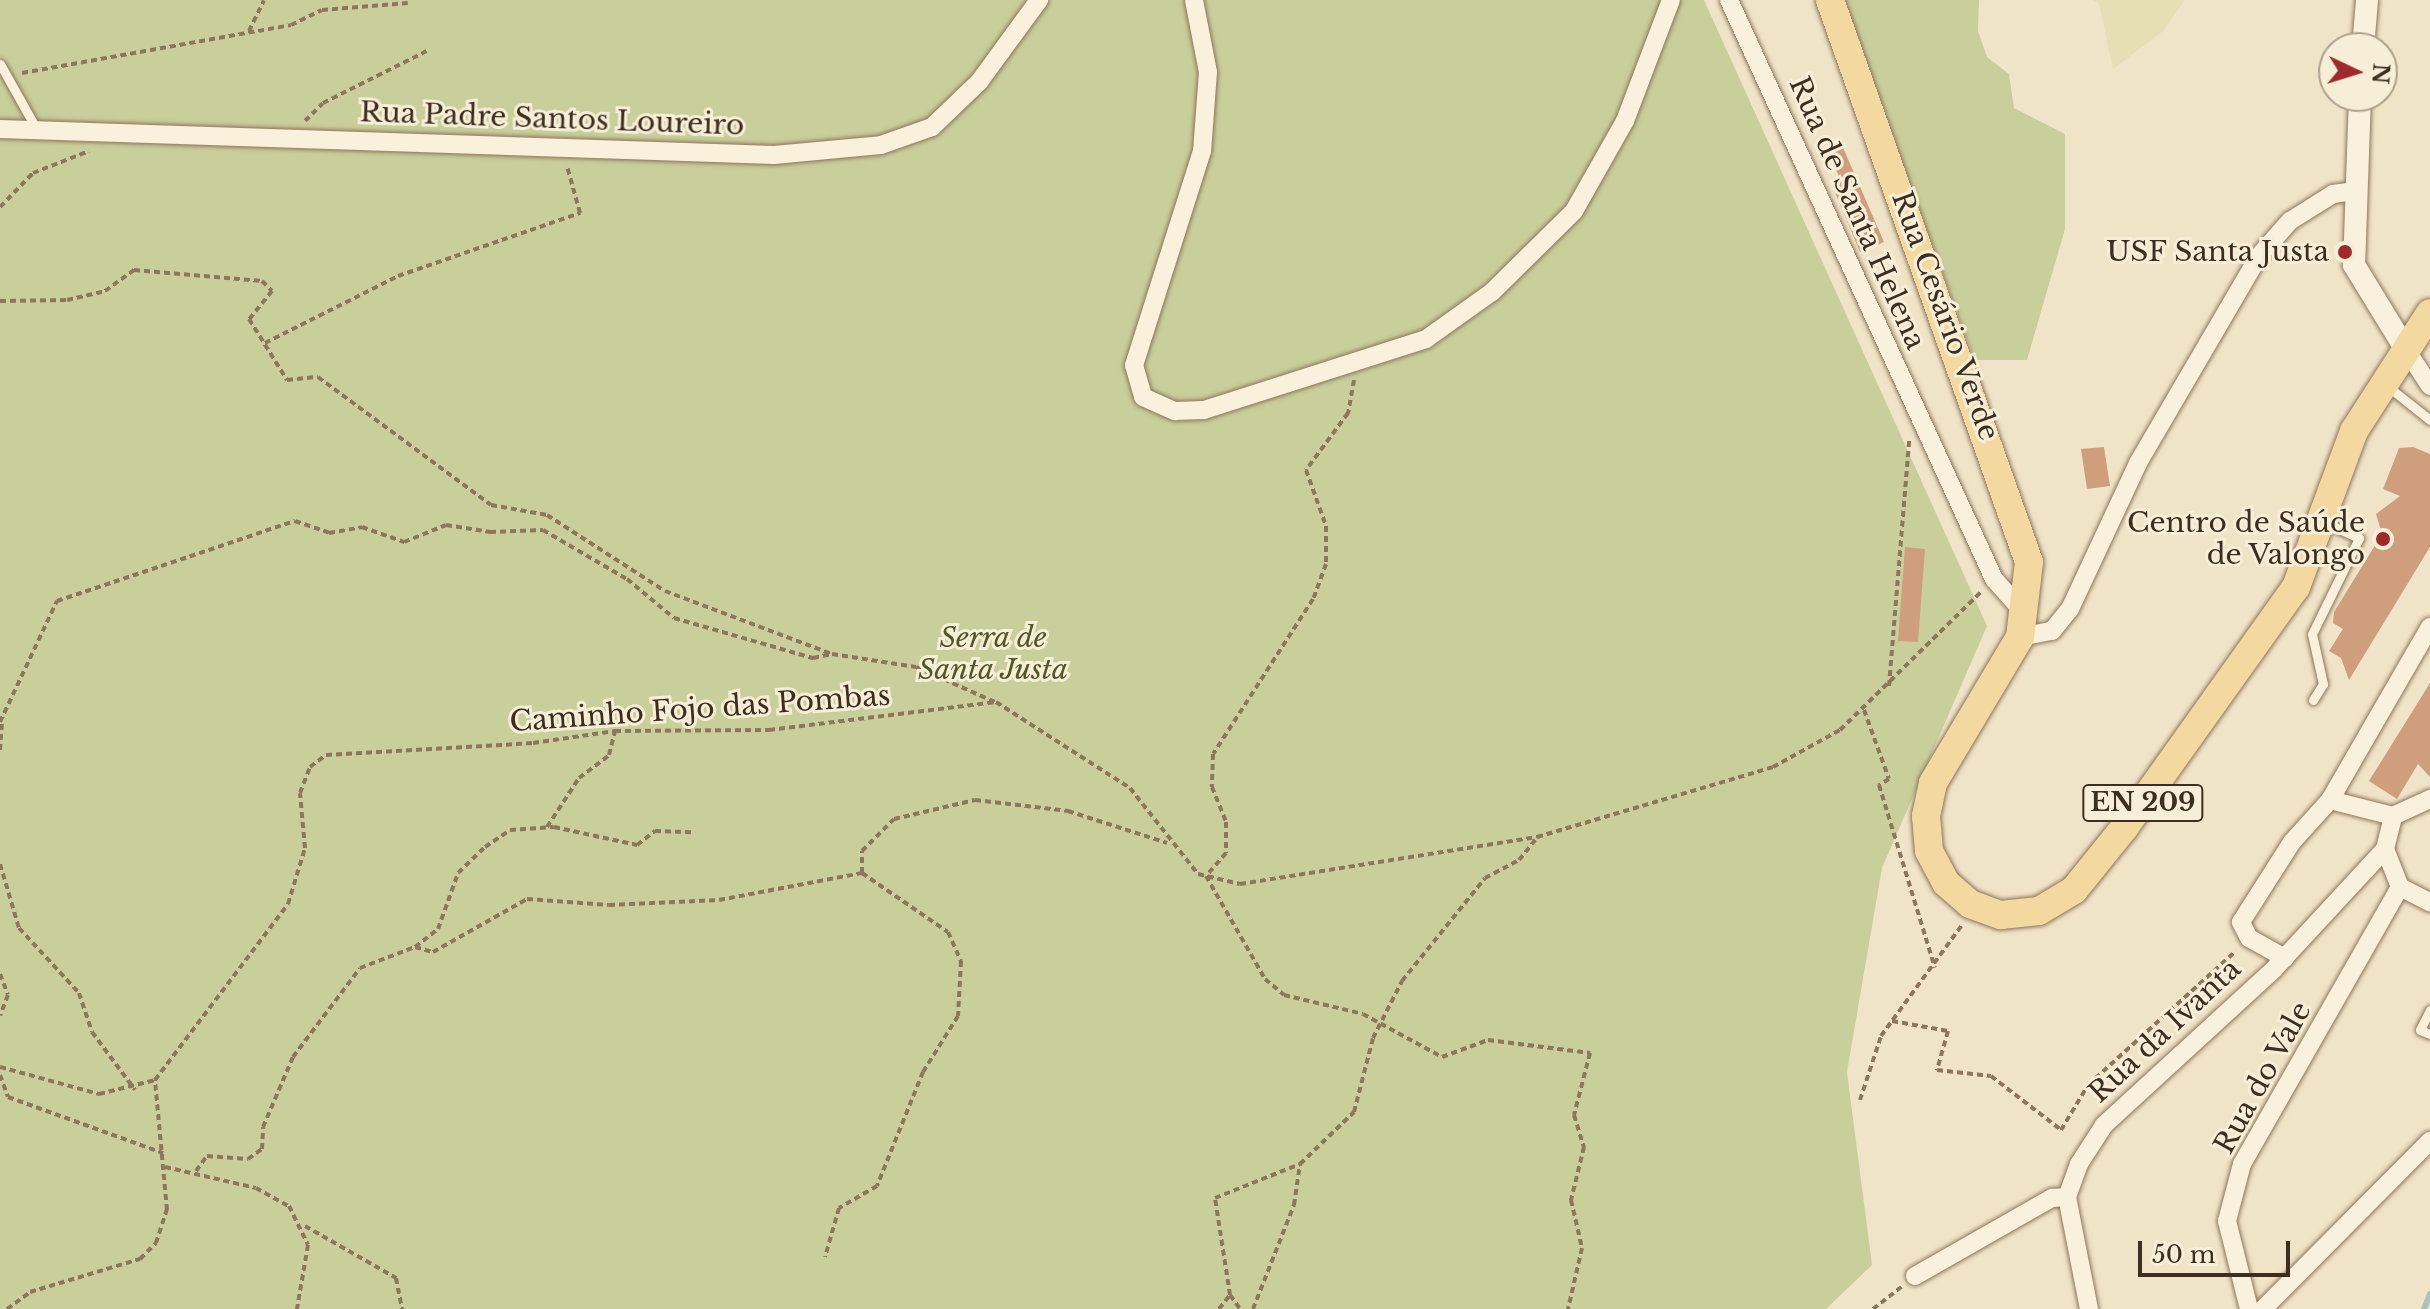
<!DOCTYPE html>
<meta charset="utf-8">
<style>
body{margin:0}
#map{position:relative;width:2430px;height:1309px;overflow:hidden;background:#f0e4c8;font-family:"Libre Baskerville",serif}
div>[style]{position:absolute}
[style*='--x']{left:calc(var(--x)*1px);top:calc(var(--y)*1px);width:calc(var(--w)*1px);rotate:calc(var(--a)*1deg)}
.farmland>*{inset:0;background:#e6deb5}
.green>*{inset:0;background:#c9cf9b}
.stream>*{height:6px;margin:-3px;padding:0 3px;transform-origin:3px;border-radius:3px;background:#a9c4bc}
.building>*{inset:0;background:#cf9f7d}
.path>*{height:4px;margin-top:-2px;transform-origin:0;background:repeating-linear-gradient(90deg,#8d765c 0 6px,transparent 0 10px)}
.roads{filter:drop-shadow(0 0 2px #8d765c) drop-shadow(0 0 2px #8d765c)}
.service>*{height:9px;margin:-4.5px;padding:0 4.5px;transform-origin:4.5px;border-radius:4.5px;background:#faf1dc}
.minor>*{height:18px;margin:-9px;padding:0 9px;transform-origin:9px;border-radius:9px;background:#faf1dc}
.tertiary>*{height:22px;margin:-11px;padding:0 11px;transform-origin:11px;border-radius:11px;background:#faf1dc}
.primary>*{height:28px;margin:-14px;padding:0 14px;transform-origin:14px;border-radius:14px;background:#f3d9a0}
.dots>*{width:22px;height:22px;translate:-50% -50%;box-sizing:border-box;border:4px solid #f7eed8;border-radius:50%}
span{translate:-50% -50%;white-space:nowrap;text-align:center;line-height:1.15;-webkit-text-stroke:6px #f7eed8;paint-order:stroke}
.shield-label span{padding:2px 6px;background:#f7eed8;border:2px solid;border-radius:6px;-webkit-text-stroke-width:0}
.shield-label{font-size:26px;color:#3d2e20;font-weight:700}
.street-label{font-size:28px;color:#3d2e20}
.poi-label{font-size:28px;color:#3d2e20}
.right{translate:-100% -50%;text-align:right}
.park-label{font-size:28px;color:#4d5a26;font-style:italic}
.north{position:absolute;left:2318px;top:32px;width:80px;height:80px;box-sizing:border-box;background:#f7eed8;border:2px solid #ada18e;border-radius:50%;rotate:94deg;font-size:22px;font-weight:700;line-height:32px;text-align:center;color:#3d2e20}
.north::after{content:'';display:block;margin:auto;width:28px;height:36px;background:#9e2a2b;clip-path:polygon(50% 0,100% 100%,50% 72%,0 100%)}
.scale{position:absolute;left:2138px;top:1241px;width:152px;height:36px;box-sizing:border-box;border:4px solid #3d2e20;border-top:0;padding-left:10px;font-size:24px;line-height:28px;white-space:nowrap;color:#3d2e20;-webkit-text-stroke:6px #f7eed8;paint-order:stroke}
</style>
<div id="map">
<div class="farmland">
<i style="clip-path:polygon(2092px 0,2185px 0,2163px 31px,2113px 69px,2099px 4px)"></i>
</div>
<div class="green">
<i style="clip-path:polygon(0 0,1704px 0,1987px 626px,1882px 868px,1847px 1072px,1872px 1265px,1826px 1309px,0 1309px)"></i>
<i style="clip-path:polygon(1842px 0,1979px 0,1978px 31px,1987px 57px,2009px 74px,2014px 108px,2065px 134px,2065px 229px,2027px 360px,1975px 360px)"></i>
</div>
<div class="stream">
<i style="--x:2424;--y:1309;--w:16;--a:-68"></i>
</div>
<div class="building">
<i style="clip-path:polygon(1841px 143px,1884px 242px,1860px 252px,1832px 185px,1841px 181px,1827px 149px)"></i>
<i style="clip-path:polygon(2104px 447px,2110px 486px,2087px 489px,2081px 449px)"></i>
<i style="clip-path:polygon(2413px 447px,2430px 454px,2430px 547px,2349px 680px,2341px 658px,2329px 651px,2343px 629px,2333px 623px,2334px 612px,2382px 534px,2376px 514px,2400px 496px,2383px 489px,2399px 448px)"></i>
<i style="clip-path:polygon(1905px 547px,1925px 549px,1918px 642px,1898px 641px)"></i>
<i style="clip-path:polygon(2430px 683px,2430px 777px,2418px 764px,2397px 799px,2369px 781px)"></i>
</div>
<div class="path">
<i style="--x:249;--y:31;--w:34;--a:-64"></i>
<i style="--x:22;--y:73;--w:273;--a:-10.1"></i>
<i style="--x:291;--y:25;--w:34;--a:-26"></i>
<i style="--x:322;--y:10;--w:86;--a:-4.7"></i>
<i style="--x:305;--y:121;--w:25;--a:-45"></i>
<i style="--x:323;--y:103;--w:116;--a:-26.6"></i>
<i style="--x:0;--y:207;--w:47;--a:-45.9"></i>
<i style="--x:33;--y:173;--w:60;--a:-21.4"></i>
<i style="--x:0;--y:301;--w:67;--a:-0.9"></i>
<i style="--x:67;--y:300;--w:39;--a:-13"></i>
<i style="--x:105;--y:291;--w:36;--a:-36"></i>
<i style="--x:134;--y:270;--w:128;--a:4.9"></i>
<i style="--x:262;--y:281;--w:14;--a:45"></i>
<i style="--x:272;--y:291;--w:36;--a:129"></i>
<i style="--x:249;--y:319;--w:72;--a:58.1"></i>
<i style="--x:287;--y:380;--w:31;--a:-6"></i>
<i style="--x:318;--y:377;--w:215;--a:36.5"></i>
<i style="--x:491;--y:505;--w:57;--a:10.1"></i>
<i style="--x:547;--y:515;--w:140;--a:32.8"></i>
<i style="--x:665;--y:591;--w:178;--a:20.7"></i>
<i style="--x:265;--y:343;--w:149;--a:-26.7"></i>
<i style="--x:398;--y:276;--w:193;--a:-19.1"></i>
<i style="--x:580;--y:213;--w:49;--a:-105.5"></i>
<i style="--x:1354;--y:380;--w:34;--a:100"></i>
<i style="--x:1348;--y:413;--w:71;--a:126.4"></i>
<i style="--x:1306;--y:470;--w:59;--a:70.3"></i>
<i style="--x:1326;--y:526;--w:38;--a:90"></i>
<i style="--x:1326;--y:564;--w:37;--a:110"></i>
<i style="--x:1313;--y:599;--w:184;--a:122.8"></i>
<i style="--x:1213;--y:754;--w:33;--a:92"></i>
<i style="--x:1212;--y:787;--w:38;--a:68"></i>
<i style="--x:1226;--y:822;--w:31;--a:90"></i>
<i style="--x:1226;--y:853;--w:30;--a:131"></i>
<i style="--x:1206;--y:876;--w:119;--a:60.2"></i>
<i style="--x:1265;--y:979;--w:25;--a:40"></i>
<i style="--x:1284;--y:995;--w:81;--a:13.5"></i>
<i style="--x:1363;--y:1014;--w:90;--a:28.6"></i>
<i style="--x:1442;--y:1057;--w:49;--a:-20.3"></i>
<i style="--x:1488;--y:1040;--w:103;--a:7.3"></i>
<i style="--x:1590;--y:1053;--w:64;--a:104.5"></i>
<i style="--x:1574;--y:1115;--w:34;--a:73"></i>
<i style="--x:1584;--y:1147;--w:55;--a:103.8"></i>
<i style="--x:1571;--y:1200;--w:49;--a:77.1"></i>
<i style="--x:1582;--y:1248;--w:63;--a:102.9"></i>
<i style="--x:1889;--y:686;--w:246;--a:-85.3"></i>
<i style="--x:1864;--y:710;--w:73;--a:70.1"></i>
<i style="--x:1889;--y:779;--w:12;--a:149"></i>
<i style="--x:1879;--y:785;--w:191;--a:73"></i>
<i style="--x:0;--y:722;--w:134;--a:-64.8"></i>
<i style="--x:57;--y:601;--w:251;--a:-18.6"></i>
<i style="--x:295;--y:521;--w:36;--a:19"></i>
<i style="--x:329;--y:533;--w:34;--a:-10"></i>
<i style="--x:362;--y:527;--w:45;--a:19.7"></i>
<i style="--x:404;--y:542;--w:45;--a:-22"></i>
<i style="--x:446;--y:525;--w:45;--a:9"></i>
<i style="--x:490;--y:532;--w:53;--a:-2.2"></i>
<i style="--x:543;--y:530;--w:97;--a:30.3"></i>
<i style="--x:627;--y:579;--w:61;--a:39.7"></i>
<i style="--x:674;--y:618;--w:145;--a:16.1"></i>
<i style="--x:813;--y:658;--w:19;--a:-12"></i>
<i style="--x:832;--y:654;--w:85;--a:8.8"></i>
<i style="--x:916;--y:667;--w:86;--a:23.9"></i>
<i style="--x:0;--y:750;--w:29;--a:-86"></i>
<i style="--x:547;--y:827;--w:59;--a:-56.9"></i>
<i style="--x:579;--y:778;--w:38;--a:-37"></i>
<i style="--x:609;--y:755;--w:25;--a:-76"></i>
<i style="--x:0;--y:864;--w:67;--a:73.5"></i>
<i style="--x:19;--y:928;--w:88;--a:47.3"></i>
<i style="--x:79;--y:993;--w:41;--a:71.6"></i>
<i style="--x:92;--y:1032;--w:72;--a:53.4"></i>
<i style="--x:862;--y:873;--w:22;--a:-90"></i>
<i style="--x:862;--y:851;--w:45;--a:-45"></i>
<i style="--x:894;--y:819;--w:83;--a:-13.2"></i>
<i style="--x:975;--y:800;--w:94;--a:6.7"></i>
<i style="--x:1068;--y:811;--w:104;--a:17.9"></i>
<i style="--x:415;--y:947;--w:19;--a:16"></i>
<i style="--x:433;--y:952;--w:108;--a:-29.4"></i>
<i style="--x:527;--y:899;--w:82;--a:4.2"></i>
<i style="--x:609;--y:905;--w:110;--a:-2.6"></i>
<i style="--x:719;--y:900;--w:146;--a:-10.7"></i>
<i style="--x:862;--y:873;--w:104;--a:34.5"></i>
<i style="--x:948;--y:932;--w:32;--a:66"></i>
<i style="--x:961;--y:961;--w:55;--a:93.1"></i>
<i style="--x:958;--y:1016;--w:66;--a:122"></i>
<i style="--x:923;--y:1072;--w:123;--a:112"></i>
<i style="--x:877;--y:1186;--w:44;--a:149.9"></i>
<i style="--x:839;--y:1208;--w:51;--a:105.9"></i>
<i style="--x:0;--y:974;--w:22;--a:69"></i>
<i style="--x:8;--y:995;--w:22;--a:111"></i>
<i style="--x:1892;--y:1021;--w:57;--a:10.1"></i>
<i style="--x:1948;--y:1031;--w:41;--a:105.8"></i>
<i style="--x:1937;--y:1070;--w:54;--a:6.3"></i>
<i style="--x:1991;--y:1076;--w:88;--a:37.6"></i>
<i style="--x:2061;--y:1130;--w:52;--a:-59"></i>
<i style="--x:2088;--y:1085;--w:200;--a:-42.2"></i>
<i style="--x:0;--y:1067;--w:103;--a:15.3"></i>
<i style="--x:99;--y:1094;--w:58;--a:-14"></i>
<i style="--x:155;--y:1080;--w:221;--a:-52.9"></i>
<i style="--x:288;--y:904;--w:59;--a:-73.1"></i>
<i style="--x:305;--y:848;--w:55;--a:-95.2"></i>
<i style="--x:300;--y:793;--w:28;--a:-69"></i>
<i style="--x:310;--y:767;--w:20;--a:-37"></i>
<i style="--x:326;--y:755;--w:207;--a:-3.3"></i>
<i style="--x:533;--y:743;--w:83;--a:-8.3"></i>
<i style="--x:615;--y:731;--w:154;--a:-0.4"></i>
<i style="--x:769;--y:730;--w:229;--a:-7"></i>
<i style="--x:996;--y:702;--w:159;--a:32.7"></i>
<i style="--x:1130;--y:788;--w:110;--a:51.7"></i>
<i style="--x:1198;--y:874;--w:43;--a:13.4"></i>
<i style="--x:1240;--y:884;--w:301;--a:-9"></i>
<i style="--x:1537;--y:837;--w:246;--a:-16.5"></i>
<i style="--x:1773;--y:767;--w:77;--a:-28.9"></i>
<i style="--x:1840;--y:730;--w:197;--a:-44.4"></i>
<i style="--x:0;--y:1075;--w:23;--a:70"></i>
<i style="--x:8;--y:1097;--w:165;--a:19.9"></i>
<i style="--x:1860;--y:1100;--w:67;--a:-71.8"></i>
<i style="--x:1881;--y:1036;--w:137;--a:-53.9"></i>
<i style="--x:165;--y:1167;--w:93;--a:13"></i>
<i style="--x:256;--y:1188;--w:38;--a:29"></i>
<i style="--x:289;--y:1206;--w:43;--a:64"></i>
<i style="--x:308;--y:1245;--w:65;--a:99.8"></i>
<i style="--x:196;--y:1171;--w:19;--a:-54"></i>
<i style="--x:207;--y:1156;--w:41;--a:4.2"></i>
<i style="--x:248;--y:1159;--w:17;--a:-36"></i>
<i style="--x:262;--y:1149;--w:22;--a:-87"></i>
<i style="--x:263;--y:1127;--w:76;--a:-66.8"></i>
<i style="--x:293;--y:1057;--w:111;--a:-53"></i>
<i style="--x:360;--y:968;--w:59;--a:-20.9"></i>
<i style="--x:415;--y:947;--w:29;--a:-38"></i>
<i style="--x:438;--y:929;--w:59;--a:-70.3"></i>
<i style="--x:458;--y:873;--w:37;--a:-44"></i>
<i style="--x:485;--y:847;--w:30;--a:-34"></i>
<i style="--x:510;--y:830;--w:44;--a:-3.9"></i>
<i style="--x:554;--y:827;--w:85;--a:12.2"></i>
<i style="--x:637;--y:845;--w:23;--a:-38"></i>
<i style="--x:655;--y:831;--w:38;--a:2"></i>
<i style="--x:305;--y:1226;--w:105;--a:29.7"></i>
<i style="--x:396;--y:1278;--w:32;--a:79"></i>
<i style="--x:1230;--y:1295;--w:17;--a:54"></i>
<i style="--x:7;--y:1309;--w:29;--a:-36"></i>
<i style="--x:30;--y:1292;--w:115;--a:-16.7"></i>
<i style="--x:140;--y:1259;--w:23;--a:-45"></i>
<i style="--x:156;--y:1243;--w:35;--a:-72"></i>
<i style="--x:167;--y:1210;--w:131;--a:-95.3"></i>
<i style="--x:1219;--y:1309;--w:18;--a:-52"></i>
<i style="--x:1230;--y:1295;--w:98;--a:-98.8"></i>
<i style="--x:1215;--y:1198;--w:92;--a:-21.8"></i>
<i style="--x:1300;--y:1164;--w:75;--a:-43.9"></i>
<i style="--x:1354;--y:1112;--w:76;--a:-75.6"></i>
<i style="--x:1373;--y:1038;--w:64;--a:-63"></i>
<i style="--x:1402;--y:981;--w:132;--a:-51.1"></i>
<i style="--x:1485;--y:878;--w:38;--a:-28"></i>
<i style="--x:1519;--y:860;--w:27;--a:-51"></i>
<i style="--x:1253;--y:1309;--w:112;--a:-68.5"></i>
<i style="--x:1294;--y:1205;--w:41;--a:-81.7"></i>
<i style="--x:1873;--y:1309;--w:37;--a:-38"></i>
</div>
<div class="roads">
<div class="service">
<i style="--x:0;--y:64;--w:76;--a:60.7"></i>
<i style="--x:2386;--y:385;--w:56;--a:38.5"></i>
<i style="--x:2313;--y:700;--w:19;--a:-58"></i>
<i style="--x:2323;--y:684;--w:51;--a:-102.4"></i>
<i style="--x:2312;--y:634;--w:107;--a:-63.9"></i>
<i style="--x:2359;--y:538;--w:37;--a:-156"></i>
<i style="--x:2430;--y:1010;--w:22;--a:117"></i>
<i style="--x:2420;--y:1030;--w:11;--a:22"></i>
</div>
<div class="minor">
<i style="--x:1194;--y:0;--w:73;--a:79"></i>
<i style="--x:1208;--y:72;--w:79;--a:94.3"></i>
<i style="--x:1202;--y:151;--w:225;--a:107.6"></i>
<i style="--x:1134;--y:365;--w:33;--a:74"></i>
<i style="--x:1143;--y:397;--w:35;--a:24"></i>
<i style="--x:1175;--y:411;--w:29;--a:-2"></i>
<i style="--x:1204;--y:410;--w:233;--a:-17.7"></i>
<i style="--x:1426;--y:339;--w:81;--a:-35.5"></i>
<i style="--x:1492;--y:292;--w:115;--a:-44.6"></i>
<i style="--x:1574;--y:211;--w:103;--a:-60.5"></i>
<i style="--x:1625;--y:121;--w:129;--a:-69.2"></i>
<i style="--x:1729;--y:0;--w:637;--a:65.41"></i>
<i style="--x:1994;--y:579;--w:48;--a:48.4"></i>
<i style="--x:0;--y:129;--w:774;--a:1.92"></i>
<i style="--x:774;--y:155;--w:107;--a:-5.3"></i>
<i style="--x:881;--y:145;--w:54;--a:-19.4"></i>
<i style="--x:932;--y:127;--w:65;--a:-43.8"></i>
<i style="--x:979;--y:82;--w:102;--a:-53.8"></i>
<i style="--x:2403;--y:345;--w:49;--a:56.6"></i>
<i style="--x:2020;--y:637;--w:33;--a:-11"></i>
<i style="--x:2052;--y:631;--w:28;--a:-51"></i>
<i style="--x:2070;--y:609;--w:161;--a:-65"></i>
<i style="--x:2138;--y:463;--w:240;--a:-59.7"></i>
<i style="--x:2259;--y:256;--w:47;--a:-48.5"></i>
<i style="--x:2290;--y:221;--w:51;--a:-32.1"></i>
<i style="--x:2333;--y:194;--w:21;--a:-8"></i>
<i style="--x:2330;--y:800;--w:65;--a:14.3"></i>
<i style="--x:2393;--y:816;--w:41;--a:-24.7"></i>
<i style="--x:2385;--y:849;--w:41;--a:68.5"></i>
<i style="--x:2400;--y:887;--w:34;--a:27"></i>
<i style="--x:2285;--y:958;--w:41;--a:-150.9"></i>
<i style="--x:2249;--y:938;--w:18;--a:-117"></i>
<i style="--x:2241;--y:922;--w:95;--a:-57.5"></i>
<i style="--x:2292;--y:842;--w:57;--a:-47.9"></i>
<i style="--x:2330;--y:800;--w:200;--a:-60"></i>
<i style="--x:1915;--y:1276;--w:158;--a:-29.7"></i>
<i style="--x:2052;--y:1198;--w:15;--a:-4"></i>
<i style="--x:2089;--y:1309;--w:114;--a:-101.1"></i>
<i style="--x:2067;--y:1197;--w:35;--a:-70"></i>
<i style="--x:2079;--y:1164;--w:46;--a:-57.3"></i>
<i style="--x:2104;--y:1125;--w:231;--a:-42.5"></i>
<i style="--x:2274;--y:969;--w:163;--a:-47.2"></i>
<i style="--x:2385;--y:849;--w:34;--a:-76"></i>
<i style="--x:2249;--y:1309;--w:91;--a:-104"></i>
<i style="--x:2227;--y:1221;--w:59;--a:-75.3"></i>
<i style="--x:2242;--y:1164;--w:319;--a:-60.3"></i>
<i style="--x:2263;--y:1309;--w:237;--a:-45.2"></i>
</div>
<div class="tertiary">
<i style="--x:2363;--y:48;--w:48;--a:-85.2"></i>
<i style="--x:2360;--y:96;--w:169;--a:92"></i>
<i style="--x:2354;--y:265;--w:94;--a:58.5"></i>
</div>
<div class="primary">
<i style="--x:1830;--y:0;--w:596;--a:70.5"></i>
<i style="--x:2029;--y:562;--w:76;--a:96.8"></i>
<i style="--x:2020;--y:637;--w:170;--a:120.8"></i>
<i style="--x:1933;--y:783;--w:34;--a:102"></i>
<i style="--x:1926;--y:816;--w:35;--a:85"></i>
<i style="--x:1929;--y:851;--w:36;--a:62"></i>
<i style="--x:1946;--y:883;--w:32;--a:41"></i>
<i style="--x:1970;--y:904;--w:33;--a:20"></i>
<i style="--x:2001;--y:915;--w:38;--a:-6"></i>
<i style="--x:2039;--y:911;--w:41;--a:-31"></i>
<i style="--x:2074;--y:890;--w:80;--a:-51.1"></i>
<i style="--x:2124;--y:828;--w:296;--a:-54.5"></i>
<i style="--x:2296;--y:587;--w:166;--a:-69.6"></i>
<i style="--x:2354;--y:431;--w:140;--a:-57.2"></i>
</div>
</div>
<div class="dots">
<i style="left:2345px;top:252px;background:#9e2a2b"></i>
<i style="left:2383px;top:539px;background:#9e2a2b"></i>
</div>
<div class="shield-label">
<span style="left:2143px;top:803px">EN 209</span>
</div>
<div class="street-label">
<span style="left:552px;top:119px;rotate:2deg">Rua Padre Santos Loureiro</span>
<span style="left:1857px;top:213px;rotate:66deg">Rua de Santa Helena</span>
<span style="left:1945px;top:316px;rotate:70deg">Rua Cesário Verde</span>
<span style="left:700px;top:709px;rotate:-4deg">Caminho Fojo das Pombas</span>
<span style="left:2165px;top:1031px;rotate:-43deg">Rua da Ivanta</span>
<span style="left:2263px;top:1078px;rotate:-61deg">Rua do Vale</span>
</div>
<div class="poi-label">
<span class="right" style="left:2329px;top:252px">USF Santa Justa</span>
<span class="right" style="left:2365px;top:539px">Centro de Saúde<br>de Valongo</span>
</div>
<div class="park-label">
<span style="left:993px;top:654px">Serra de<br>Santa Justa</span>
</div>
<div class="north">N</div>
<div class="scale">50 m</div>
</div>
